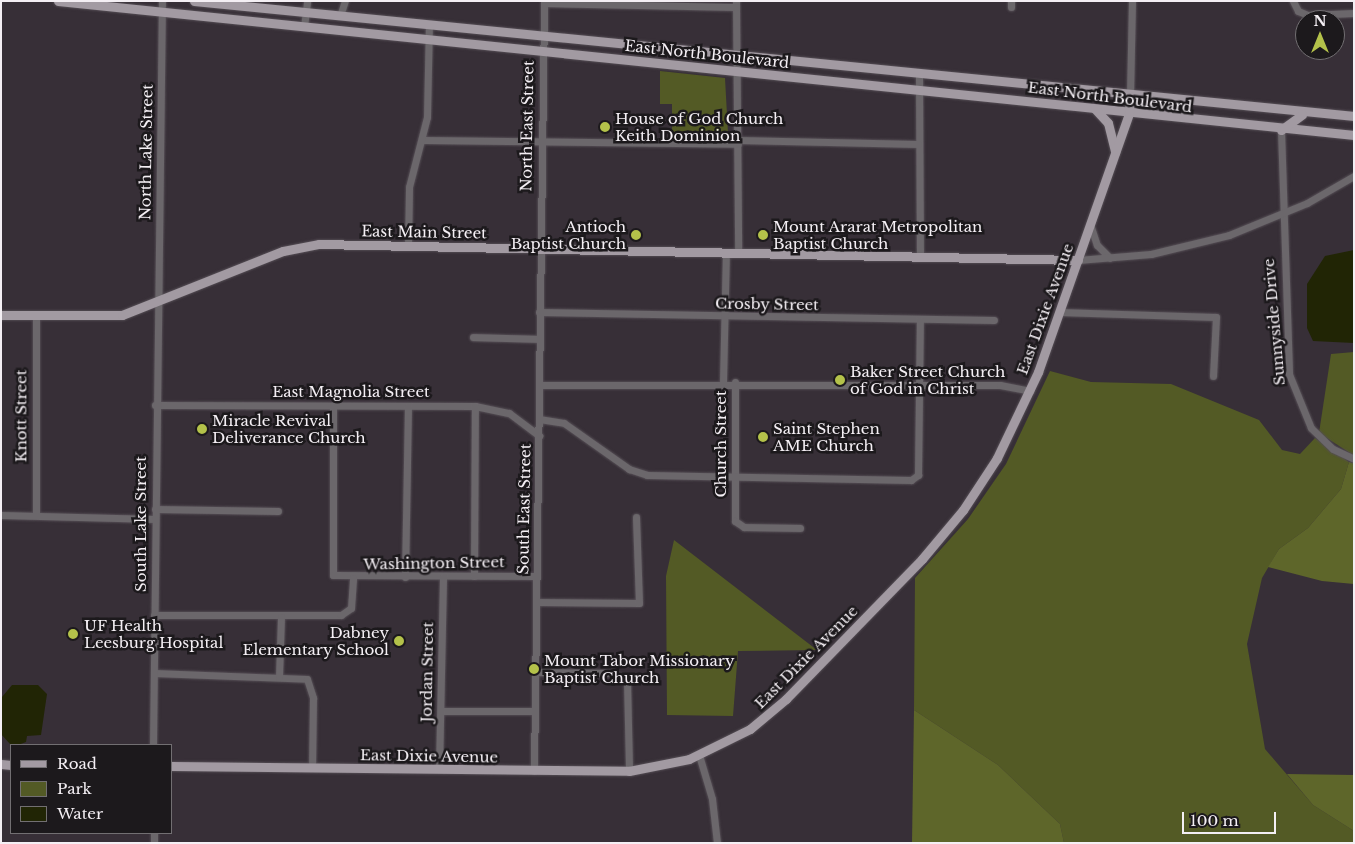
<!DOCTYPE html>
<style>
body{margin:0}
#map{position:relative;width:1355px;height:844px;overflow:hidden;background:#372f37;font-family:"Libre Baskerville",serif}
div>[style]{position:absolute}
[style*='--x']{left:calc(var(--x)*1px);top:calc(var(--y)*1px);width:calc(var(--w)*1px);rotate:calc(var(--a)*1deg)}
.green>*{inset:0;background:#535a25}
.forest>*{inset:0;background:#5e662a}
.water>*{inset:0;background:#212505}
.roads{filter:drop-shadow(0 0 1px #554e55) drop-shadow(0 0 1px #554e55)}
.minor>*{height:7px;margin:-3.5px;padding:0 3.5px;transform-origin:3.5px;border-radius:3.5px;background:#6b676b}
.major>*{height:9px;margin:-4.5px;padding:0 4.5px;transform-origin:4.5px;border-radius:4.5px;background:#a29aa2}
.dots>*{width:14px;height:14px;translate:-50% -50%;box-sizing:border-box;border:2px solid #1c191c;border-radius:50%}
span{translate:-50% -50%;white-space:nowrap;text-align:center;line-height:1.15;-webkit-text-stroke:5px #1c191c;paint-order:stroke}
.street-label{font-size:15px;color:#f4eff4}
.poi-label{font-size:15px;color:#f4eff4}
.left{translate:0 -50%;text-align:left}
.right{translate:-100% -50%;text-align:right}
.frame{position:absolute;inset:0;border:2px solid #f4eff4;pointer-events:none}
.legend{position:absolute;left:10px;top:744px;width:162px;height:90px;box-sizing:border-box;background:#1c191c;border:1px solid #726f72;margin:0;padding:6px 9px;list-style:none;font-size:15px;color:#f4eff4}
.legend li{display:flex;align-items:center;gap:10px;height:25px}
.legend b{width:25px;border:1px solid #726f72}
.north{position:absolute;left:1295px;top:10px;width:50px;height:50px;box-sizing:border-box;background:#1c191c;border:1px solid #726f72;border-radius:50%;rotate:0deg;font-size:14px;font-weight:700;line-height:20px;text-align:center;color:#f4eff4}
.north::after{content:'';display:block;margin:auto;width:18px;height:22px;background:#b4c24a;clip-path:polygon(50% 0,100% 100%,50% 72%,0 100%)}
.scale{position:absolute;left:1182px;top:812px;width:94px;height:22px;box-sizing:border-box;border:2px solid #f4eff4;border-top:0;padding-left:6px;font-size:15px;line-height:18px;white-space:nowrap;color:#f4eff4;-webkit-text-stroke:4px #1c191c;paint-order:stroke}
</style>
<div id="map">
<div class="green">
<i style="clip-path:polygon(660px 71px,725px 78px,728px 133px,672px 133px,672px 104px,660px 104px)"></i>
<i style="clip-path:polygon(1354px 352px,1354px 455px,1353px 455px,1319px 433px,1331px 354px)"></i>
<i style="clip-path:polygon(1050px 371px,1091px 382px,1171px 384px,1259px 420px,1282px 450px,1300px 454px,1315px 438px,1349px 462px,1341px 489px,1308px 528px,1279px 549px,1262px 578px,1247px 644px,1265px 749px,1313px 805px,1354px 831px,1354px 843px,1064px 843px,1060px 824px,998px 765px,914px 710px,915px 578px,968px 519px,1006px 464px)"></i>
<i style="clip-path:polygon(674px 540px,817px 650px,738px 651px,733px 716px,667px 715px,666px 576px)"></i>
</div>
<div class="forest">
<i style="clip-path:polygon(1349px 462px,1354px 463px,1354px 584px,1322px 581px,1268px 567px,1279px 549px,1308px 528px,1341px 489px)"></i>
<i style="clip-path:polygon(914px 710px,998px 765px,1060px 824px,1064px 843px,912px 843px)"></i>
<i style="clip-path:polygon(1287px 774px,1354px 775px,1354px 831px,1313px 805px)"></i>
</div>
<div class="water">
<i style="clip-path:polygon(1354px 250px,1354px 343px,1313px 341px,1307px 328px,1307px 284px,1325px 256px)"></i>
<i style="clip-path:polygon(12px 685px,38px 685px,47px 694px,41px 735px,27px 736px,26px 742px,18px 745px,10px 744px,1px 734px,2px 697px)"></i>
</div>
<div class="roads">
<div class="minor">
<i style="--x:736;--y:1;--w:251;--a:89.5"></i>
<i style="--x:1011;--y:1;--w:6;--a:90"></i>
<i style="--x:1293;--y:1;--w:11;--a:63"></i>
<i style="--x:1298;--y:11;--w:11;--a:22"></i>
<i style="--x:1308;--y:15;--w:46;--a:-2.5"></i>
<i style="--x:340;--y:16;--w:16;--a:-72"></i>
<i style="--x:304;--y:27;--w:26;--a:-83"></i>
<i style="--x:919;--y:75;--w:181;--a:89.7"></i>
<i style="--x:1130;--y:96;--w:95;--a:-88.8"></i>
<i style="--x:1281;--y:130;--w:244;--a:88.1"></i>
<i style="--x:1289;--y:374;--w:58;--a:67.8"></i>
<i style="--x:1311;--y:428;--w:30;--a:44"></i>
<i style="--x:1333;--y:449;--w:23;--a:25"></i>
<i style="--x:424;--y:140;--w:314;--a:0.7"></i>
<i style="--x:738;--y:140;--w:180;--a:1.3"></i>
<i style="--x:1090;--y:224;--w:22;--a:72"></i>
<i style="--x:1097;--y:245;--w:18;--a:45"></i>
<i style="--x:408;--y:246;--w:59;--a:-89"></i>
<i style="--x:409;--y:187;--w:72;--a:-75.6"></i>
<i style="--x:427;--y:117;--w:92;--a:-88.8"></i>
<i style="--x:1078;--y:260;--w:73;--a:-4.7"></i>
<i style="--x:1151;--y:254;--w:80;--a:-13.7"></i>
<i style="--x:1229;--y:235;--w:84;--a:-22.3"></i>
<i style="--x:1307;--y:203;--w:54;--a:-29.9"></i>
<i style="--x:539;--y:312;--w:455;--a:1"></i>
<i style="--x:1059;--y:312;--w:157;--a:1.8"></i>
<i style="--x:1216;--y:317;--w:59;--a:92.9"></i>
<i style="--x:473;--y:337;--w:66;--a:1.7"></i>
<i style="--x:723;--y:382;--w:130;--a:-88.7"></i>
<i style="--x:735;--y:382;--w:139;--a:90"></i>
<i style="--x:735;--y:521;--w:11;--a:34"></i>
<i style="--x:744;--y:527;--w:56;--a:1"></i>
<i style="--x:539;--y:385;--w:461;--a:0"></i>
<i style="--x:1000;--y:385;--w:31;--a:11"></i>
<i style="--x:155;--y:405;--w:320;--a:0.2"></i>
<i style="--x:475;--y:406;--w:35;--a:12"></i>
<i style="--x:509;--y:413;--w:38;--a:37"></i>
<i style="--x:333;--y:406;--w:169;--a:90"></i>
<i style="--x:333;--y:575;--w:203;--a:0.3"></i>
<i style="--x:539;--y:419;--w:25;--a:9"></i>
<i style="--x:564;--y:423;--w:80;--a:35.3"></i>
<i style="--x:629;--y:469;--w:19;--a:18"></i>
<i style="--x:647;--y:475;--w:264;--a:1.1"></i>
<i style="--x:911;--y:480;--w:9;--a:-36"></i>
<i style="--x:918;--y:475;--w:155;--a:-89.3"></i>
<i style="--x:155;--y:509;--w:123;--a:0.9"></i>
<i style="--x:1;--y:515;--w:154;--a:1.5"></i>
<i style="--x:36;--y:515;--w:199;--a:-90"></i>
<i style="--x:474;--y:576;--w:170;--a:-89.7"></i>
<i style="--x:405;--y:577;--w:171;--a:-89"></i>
<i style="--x:536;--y:602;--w:103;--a:0.6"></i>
<i style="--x:639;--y:603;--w:86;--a:-92"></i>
<i style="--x:154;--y:615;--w:187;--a:0"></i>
<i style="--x:341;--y:615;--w:12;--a:-35"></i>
<i style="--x:351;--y:608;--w:30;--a:-86"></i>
<i style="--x:536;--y:672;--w:77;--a:0.7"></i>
<i style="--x:613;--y:673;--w:16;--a:27"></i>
<i style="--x:627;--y:680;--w:91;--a:88.7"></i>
<i style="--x:154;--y:673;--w:153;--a:2.2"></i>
<i style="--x:307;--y:679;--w:20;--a:72"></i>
<i style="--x:313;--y:698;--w:70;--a:90.8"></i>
<i style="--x:279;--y:677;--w:60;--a:-88.1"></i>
<i style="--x:441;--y:711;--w:94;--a:0"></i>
<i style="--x:153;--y:745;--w:744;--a:-89.31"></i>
<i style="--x:699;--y:755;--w:46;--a:73.5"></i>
<i style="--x:712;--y:799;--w:44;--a:83.5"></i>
<i style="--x:439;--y:769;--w:193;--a:-88.8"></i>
<i style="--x:534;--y:771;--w:768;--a:-89.25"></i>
<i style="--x:544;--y:3;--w:192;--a:1.2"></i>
<i style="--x:154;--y:833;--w:10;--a:90"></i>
</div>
<div class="major">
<i style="--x:58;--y:1;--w:1303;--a:5.9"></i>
<i style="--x:194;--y:1;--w:1166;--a:5.66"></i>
<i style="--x:1095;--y:109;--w:19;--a:47"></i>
<i style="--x:1108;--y:123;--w:30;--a:76"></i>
<i style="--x:1281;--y:130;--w:26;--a:-36"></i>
<i style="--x:1;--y:315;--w:121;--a:0"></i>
<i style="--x:122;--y:315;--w:173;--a:-21.7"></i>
<i style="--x:283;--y:251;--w:37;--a:-11"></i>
<i style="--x:319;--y:244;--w:759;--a:1.21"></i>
<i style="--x:1;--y:764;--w:10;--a:6"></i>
<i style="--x:171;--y:766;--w:458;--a:0.6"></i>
<i style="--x:629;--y:771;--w:61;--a:-11.3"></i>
<i style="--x:689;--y:759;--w:68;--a:-26.2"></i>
<i style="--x:750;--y:729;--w:47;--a:-39.8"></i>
<i style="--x:786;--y:699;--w:195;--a:-45.8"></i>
<i style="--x:922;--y:559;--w:64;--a:-50.1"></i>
<i style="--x:963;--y:510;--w:62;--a:-56.8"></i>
<i style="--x:997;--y:458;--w:95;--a:-64.5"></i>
<i style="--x:1038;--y:372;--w:275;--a:-70.6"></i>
<i style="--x:1129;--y:113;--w:17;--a:-87"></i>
</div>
</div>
<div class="dots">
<i style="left:605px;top:127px;background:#b4c24a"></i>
<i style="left:636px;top:235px;background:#b4c24a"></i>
<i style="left:763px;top:235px;background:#b4c24a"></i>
<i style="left:840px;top:380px;background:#b4c24a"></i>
<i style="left:202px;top:429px;background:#b4c24a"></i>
<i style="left:763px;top:437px;background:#b4c24a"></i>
<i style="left:73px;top:634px;background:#b4c24a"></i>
<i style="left:399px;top:641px;background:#b4c24a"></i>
<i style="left:534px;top:669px;background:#b4c24a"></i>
</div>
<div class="street-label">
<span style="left:707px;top:54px;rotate:6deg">East North Boulevard</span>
<span style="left:1110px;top:97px;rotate:7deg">East North Boulevard</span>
<span style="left:527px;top:126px;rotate:-89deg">North East Street</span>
<span style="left:146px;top:152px;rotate:-89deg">North Lake Street</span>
<span style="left:424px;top:232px;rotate:1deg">East Main Street</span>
<span style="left:767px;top:304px;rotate:1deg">Crosby Street</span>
<span style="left:1045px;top:309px;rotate:-70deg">East Dixie Avenue</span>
<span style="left:1274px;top:322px;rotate:-95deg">Sunnyside Drive</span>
<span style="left:351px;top:392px">East Magnolia Street</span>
<span style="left:21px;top:416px;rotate:-90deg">Knott Street</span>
<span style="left:721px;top:444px;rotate:-90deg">Church Street</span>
<span style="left:524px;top:509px;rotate:-89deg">South East Street</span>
<span style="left:141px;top:524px;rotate:-90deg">South Lake Street</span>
<span style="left:434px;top:563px;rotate:-1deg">Washington Street</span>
<span style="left:806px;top:657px;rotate:-45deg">East Dixie Avenue</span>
<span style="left:427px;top:672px;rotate:-89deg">Jordan Street</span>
<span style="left:429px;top:756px;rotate:1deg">East Dixie Avenue</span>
</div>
<div class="poi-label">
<span class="left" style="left:615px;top:127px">House of God Church<br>Keith Dominion</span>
<span class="right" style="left:626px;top:235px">Antioch<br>Baptist Church</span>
<span class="left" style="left:773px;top:235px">Mount Ararat Metropolitan<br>Baptist Church</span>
<span class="left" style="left:850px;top:380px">Baker Street Church<br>of God in Christ</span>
<span class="left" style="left:212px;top:429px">Miracle Revival<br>Deliverance Church</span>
<span class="left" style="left:773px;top:437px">Saint Stephen<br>AME Church</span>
<span class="left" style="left:84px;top:634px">UF Health<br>Leesburg Hospital</span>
<span class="right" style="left:389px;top:641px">Dabney<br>Elementary School</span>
<span class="left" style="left:544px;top:669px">Mount Tabor Missionary<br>Baptist Church</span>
</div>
<div class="frame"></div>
<ul class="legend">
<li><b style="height:6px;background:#a29aa2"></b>Road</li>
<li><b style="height:14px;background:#535a25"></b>Park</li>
<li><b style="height:14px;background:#212505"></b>Water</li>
</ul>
<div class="north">N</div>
<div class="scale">100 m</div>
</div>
